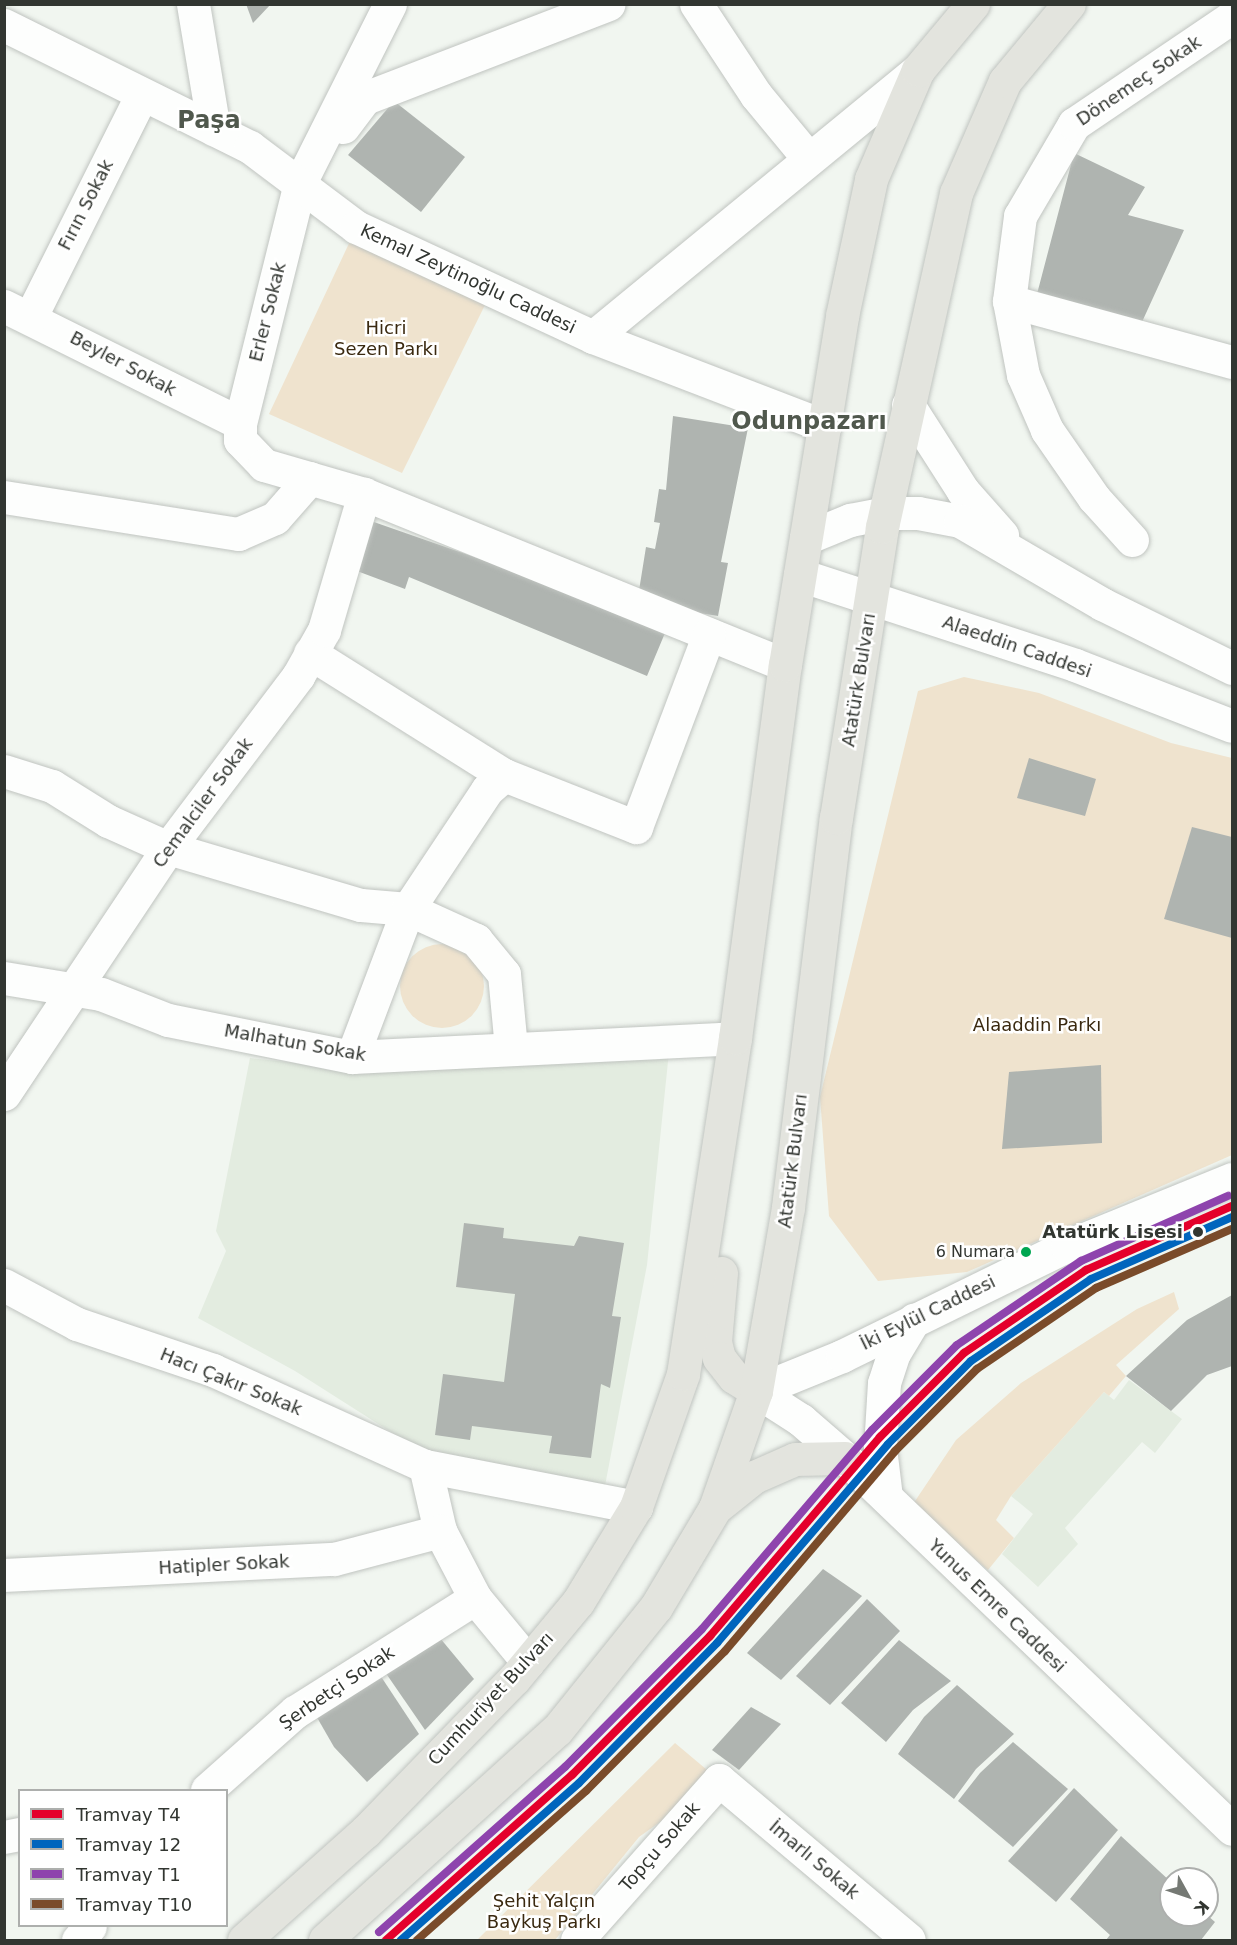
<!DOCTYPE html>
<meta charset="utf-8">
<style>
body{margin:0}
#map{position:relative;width:1237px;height:1945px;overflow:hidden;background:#f1f6f0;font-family:"DejaVu Sans",sans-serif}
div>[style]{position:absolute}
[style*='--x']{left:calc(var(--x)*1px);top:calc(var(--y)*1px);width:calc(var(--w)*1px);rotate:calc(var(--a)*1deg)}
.built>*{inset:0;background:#e3ece0}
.green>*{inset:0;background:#efe3ce}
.round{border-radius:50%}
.building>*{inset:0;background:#afb4b0}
.roads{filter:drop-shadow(0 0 2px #c0c4c0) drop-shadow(0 0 2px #c0c4c0)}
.street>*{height:33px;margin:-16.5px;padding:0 16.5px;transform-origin:16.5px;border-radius:16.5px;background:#fdfefd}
.secondary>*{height:33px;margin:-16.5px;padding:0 16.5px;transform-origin:16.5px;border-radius:16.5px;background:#fdfefd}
.primary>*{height:33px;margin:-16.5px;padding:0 16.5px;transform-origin:16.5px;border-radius:16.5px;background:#e3e4de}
.tram-1>*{height:8px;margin:-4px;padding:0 4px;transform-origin:4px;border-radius:4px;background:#e4002b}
.tram-2>*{height:8px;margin:-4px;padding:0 4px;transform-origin:4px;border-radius:4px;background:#0065bd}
.tram-3>*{height:8px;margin:-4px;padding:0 4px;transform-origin:4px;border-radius:4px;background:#8e44ad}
.tram-4>*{height:8px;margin:-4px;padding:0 4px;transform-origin:4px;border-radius:4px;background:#7a4b2a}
.dots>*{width:16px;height:16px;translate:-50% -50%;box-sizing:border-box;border:3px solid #fff;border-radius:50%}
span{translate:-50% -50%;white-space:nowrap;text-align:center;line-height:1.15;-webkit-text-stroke:5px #fff;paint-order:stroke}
.bus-label{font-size:16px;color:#323631}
.right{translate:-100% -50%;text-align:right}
.street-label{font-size:18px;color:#323631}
.park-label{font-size:18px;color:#3a2910}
.stop-label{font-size:18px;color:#323631;font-weight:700}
.district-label{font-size:24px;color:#50584d;font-weight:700}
.frame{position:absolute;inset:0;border:6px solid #323631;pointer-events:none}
.legend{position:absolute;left:18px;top:1789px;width:210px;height:138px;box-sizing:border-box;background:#fff;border:2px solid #adafad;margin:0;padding:8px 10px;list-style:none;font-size:18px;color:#323631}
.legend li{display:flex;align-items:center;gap:12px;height:30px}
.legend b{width:30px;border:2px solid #adafad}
.north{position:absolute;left:1159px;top:1867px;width:60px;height:60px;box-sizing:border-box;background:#fff;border:2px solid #adafad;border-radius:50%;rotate:130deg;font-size:16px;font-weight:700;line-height:24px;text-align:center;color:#323631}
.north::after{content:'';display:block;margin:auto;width:21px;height:27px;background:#757974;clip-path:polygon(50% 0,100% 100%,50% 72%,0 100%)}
</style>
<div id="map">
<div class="built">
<i style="clip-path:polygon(669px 1052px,647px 1265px,604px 1491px,416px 1448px,295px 1371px,198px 1318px,226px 1251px,216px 1231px,250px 1058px,360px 1070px)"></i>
<i style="clip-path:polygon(1129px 1380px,1182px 1419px,1155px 1453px,1142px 1442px,1065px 1528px,1078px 1544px,1038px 1587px,1002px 1554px,1033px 1514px,1011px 1496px,1104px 1392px,1114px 1400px)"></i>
</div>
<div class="green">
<i style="clip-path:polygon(352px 237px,485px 305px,402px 473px,269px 414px)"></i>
<i style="clip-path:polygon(964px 677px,1039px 693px,1171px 743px,1232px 758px,1232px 1155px,967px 1272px,878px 1281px,829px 1216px,820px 1097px,918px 691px)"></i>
<i class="round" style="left:400px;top:944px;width:84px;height:84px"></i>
<i style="clip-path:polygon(1174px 1292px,1179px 1309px,1116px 1365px,1126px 1376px,1109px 1396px,1104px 1392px,1011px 1496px,996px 1520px,1014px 1538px,988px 1570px,911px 1507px,956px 1440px,1021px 1383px,1137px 1309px)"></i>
<i style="clip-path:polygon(675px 1743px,719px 1780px,639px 1837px,555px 1940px,477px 1940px)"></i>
</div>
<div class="building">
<i style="clip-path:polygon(246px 4px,271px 4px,253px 23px)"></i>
<i style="clip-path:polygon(394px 101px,465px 157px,421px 212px,348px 155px)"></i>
<i style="clip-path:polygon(1074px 153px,1145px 187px,1128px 215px,1184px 230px,1142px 322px,1037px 294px)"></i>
<i style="clip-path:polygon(673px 416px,748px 428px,721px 562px,728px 563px,718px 616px,637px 603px,646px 547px,655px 549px,660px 523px,654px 522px,659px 489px,666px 490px)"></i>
<i style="clip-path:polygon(371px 521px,500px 566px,665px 633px,647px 676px,409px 577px,405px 589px,357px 571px)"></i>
<i style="clip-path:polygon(1029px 758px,1096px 779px,1085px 816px,1017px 798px)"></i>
<i style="clip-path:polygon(1192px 827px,1232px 837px,1232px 938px,1164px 919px)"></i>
<i style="clip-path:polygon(1101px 1065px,1102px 1143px,1002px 1149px,1009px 1072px)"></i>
<i style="clip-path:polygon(464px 1223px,504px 1228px,503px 1238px,574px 1246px,579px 1236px,624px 1243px,612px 1316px,621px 1317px,610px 1388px,601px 1384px,591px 1458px,549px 1453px,552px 1436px,472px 1426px,470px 1440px,435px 1435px,443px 1374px,504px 1382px,515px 1294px,456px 1287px)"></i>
<i style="clip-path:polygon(1232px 1295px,1232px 1366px,1207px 1375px,1171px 1411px,1126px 1376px,1187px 1320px)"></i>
<i style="clip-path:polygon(823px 1569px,862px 1596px,781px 1680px,747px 1653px)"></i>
<i style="clip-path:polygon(867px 1599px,900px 1631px,830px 1705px,796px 1676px)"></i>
<i style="clip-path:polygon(440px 1638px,474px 1679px,425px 1730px,383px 1669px)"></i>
<i style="clip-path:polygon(899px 1640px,951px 1681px,913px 1710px,886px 1742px,841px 1703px)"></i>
<i style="clip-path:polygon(376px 1669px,419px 1734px,367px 1782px,334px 1747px,311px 1707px)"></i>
<i style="clip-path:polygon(957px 1685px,1014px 1734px,976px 1769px,954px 1799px,898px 1754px,924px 1717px)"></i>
<i style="clip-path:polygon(751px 1707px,781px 1724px,739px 1770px,712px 1750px)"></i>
<i style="clip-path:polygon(1013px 1742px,1068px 1789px,1013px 1847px,958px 1801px,980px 1773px)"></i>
<i style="clip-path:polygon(1074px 1788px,1118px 1830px,1056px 1902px,1008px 1861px)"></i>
<i style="clip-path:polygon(1121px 1836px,1171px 1882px,1171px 1915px,1207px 1915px,1215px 1922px,1201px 1940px,1106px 1940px,1110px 1935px,1070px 1899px)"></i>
</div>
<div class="roads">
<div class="street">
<i style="--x:193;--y:4;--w:127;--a:80.5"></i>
<i style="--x:390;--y:4;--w:200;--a:116.7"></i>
<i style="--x:300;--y:183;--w:247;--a:104"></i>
<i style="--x:240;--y:423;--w:17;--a:90"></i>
<i style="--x:240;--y:440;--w:35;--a:46"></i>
<i style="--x:264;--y:465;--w:104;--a:16.2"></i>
<i style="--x:364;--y:494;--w:454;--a:22.1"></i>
<i style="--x:696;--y:4;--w:109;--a:56.6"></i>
<i style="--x:756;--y:95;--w:83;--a:50.4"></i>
<i style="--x:343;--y:127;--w:36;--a:-53"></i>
<i style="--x:365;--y:98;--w:261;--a:-21.1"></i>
<i style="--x:1009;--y:301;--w:231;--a:15.3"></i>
<i style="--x:4;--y:306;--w:263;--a:26.4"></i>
<i style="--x:30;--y:318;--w:250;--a:-63.4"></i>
<i style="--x:593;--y:337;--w:421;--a:-39.4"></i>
<i style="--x:4;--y:497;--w:237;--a:9"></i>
<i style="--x:238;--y:534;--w:40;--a:-23.4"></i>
<i style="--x:275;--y:518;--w:53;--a:-48.8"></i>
<i style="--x:1132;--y:540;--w:57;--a:-132.1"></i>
<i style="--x:1094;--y:498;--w:83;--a:-124.7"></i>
<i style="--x:1047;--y:430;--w:60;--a:-113.6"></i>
<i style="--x:1023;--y:375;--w:75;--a:-100.7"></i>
<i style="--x:1009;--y:301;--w:86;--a:-82.6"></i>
<i style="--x:1020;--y:216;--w:107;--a:-59.6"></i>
<i style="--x:1074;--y:124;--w:191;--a:-34.1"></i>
<i style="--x:310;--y:653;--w:229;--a:32.2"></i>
<i style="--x:504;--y:775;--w:142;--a:21.5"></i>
<i style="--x:636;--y:827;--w:206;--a:-69.3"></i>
<i style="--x:4;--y:771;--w:50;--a:17.4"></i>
<i style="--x:52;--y:786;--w:66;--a:32"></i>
<i style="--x:108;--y:821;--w:66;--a:24.2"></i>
<i style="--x:168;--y:848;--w:201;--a:16.5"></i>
<i style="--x:361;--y:905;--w:47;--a:4.9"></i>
<i style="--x:408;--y:909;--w:75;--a:24.5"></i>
<i style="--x:476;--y:940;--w:44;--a:50.5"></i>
<i style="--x:504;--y:974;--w:74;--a:84.6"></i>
<i style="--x:352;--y:1057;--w:158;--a:-69.3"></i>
<i style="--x:408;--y:909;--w:143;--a:-56.4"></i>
<i style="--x:487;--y:790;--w:23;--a:-41"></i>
<i style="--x:4;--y:1094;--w:296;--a:-56.3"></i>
<i style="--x:168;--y:848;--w:216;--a:-52.9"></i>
<i style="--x:298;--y:676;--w:53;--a:-60.5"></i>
<i style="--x:324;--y:630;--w:142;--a:-73.6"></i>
<i style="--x:4;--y:1285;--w:83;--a:28.1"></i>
<i style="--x:77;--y:1324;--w:144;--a:18.7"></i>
<i style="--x:213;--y:1370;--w:233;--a:24.4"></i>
<i style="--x:425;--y:1466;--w:215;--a:11"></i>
<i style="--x:425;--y:1466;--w:67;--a:77"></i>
<i style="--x:440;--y:1531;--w:76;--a:62.4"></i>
<i style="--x:475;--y:1598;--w:83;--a:50.4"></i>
<i style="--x:4;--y:1575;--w:330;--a:-2.8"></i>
<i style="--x:334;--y:1559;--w:110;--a:-14.8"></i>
<i style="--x:207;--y:1790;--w:118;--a:-41.6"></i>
<i style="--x:295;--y:1712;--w:213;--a:-32.3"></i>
<i style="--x:4;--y:1837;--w:16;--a:-11"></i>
<i style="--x:78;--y:1940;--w:18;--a:-49"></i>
<i style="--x:577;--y:1940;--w:214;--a:-48.4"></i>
<i style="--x:719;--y:1780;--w:248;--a:40.1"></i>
</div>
<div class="secondary">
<i style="--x:4;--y:25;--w:275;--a:26.4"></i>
<i style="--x:250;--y:147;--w:133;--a:37"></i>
<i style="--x:356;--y:227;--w:261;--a:24.9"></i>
<i style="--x:593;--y:337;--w:248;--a:21"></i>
<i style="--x:908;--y:405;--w:102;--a:57.4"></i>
<i style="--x:963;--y:491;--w:59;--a:48.4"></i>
<i style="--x:806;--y:538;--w:48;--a:-22.2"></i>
<i style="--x:850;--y:520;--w:36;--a:-11"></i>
<i style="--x:885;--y:513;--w:33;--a:0"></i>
<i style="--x:918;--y:513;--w:43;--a:10.8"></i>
<i style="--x:960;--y:521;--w:164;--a:30.3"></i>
<i style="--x:1102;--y:604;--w:145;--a:26.2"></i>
<i style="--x:800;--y:575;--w:289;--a:18.1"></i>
<i style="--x:1075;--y:665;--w:168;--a:21.2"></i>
<i style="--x:4;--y:978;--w:98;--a:9.4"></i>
<i style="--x:101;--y:994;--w:72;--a:21.2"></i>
<i style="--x:168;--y:1020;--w:188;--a:11.4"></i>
<i style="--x:352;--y:1057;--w:383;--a:-2.8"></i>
<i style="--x:756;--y:1391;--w:54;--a:32.8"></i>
<i style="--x:801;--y:1420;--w:58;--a:40.8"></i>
<i style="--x:845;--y:1458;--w:536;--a:43.79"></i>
<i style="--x:756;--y:1391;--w:93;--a:-22.1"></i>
<i style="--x:842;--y:1356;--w:250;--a:-26.1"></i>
<i style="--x:1067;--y:1246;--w:178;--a:-22.1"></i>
<i style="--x:886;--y:1497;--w:49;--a:-97"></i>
<i style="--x:880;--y:1448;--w:65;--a:-86.5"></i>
<i style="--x:884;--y:1383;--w:32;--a:-72"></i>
<i style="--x:894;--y:1353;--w:39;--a:-59"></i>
</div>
<div class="primary">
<i style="--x:721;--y:1273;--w:69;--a:95"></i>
<i style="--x:715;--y:1342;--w:16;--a:76"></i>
<i style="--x:719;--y:1358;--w:24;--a:52"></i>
<i style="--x:734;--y:1377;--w:26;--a:32"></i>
<i style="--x:715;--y:1508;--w:50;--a:-38.5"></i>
<i style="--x:754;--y:1477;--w:45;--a:-23.7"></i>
<i style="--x:795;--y:1459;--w:50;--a:-1.1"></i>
<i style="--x:244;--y:1940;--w:162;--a:-41.8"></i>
<i style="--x:365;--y:1832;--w:214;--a:-45.8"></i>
<i style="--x:514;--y:1679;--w:100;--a:-50.3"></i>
<i style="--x:578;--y:1602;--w:111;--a:-58.6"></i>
<i style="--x:636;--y:1507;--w:141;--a:-70.5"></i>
<i style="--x:683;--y:1374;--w:340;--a:-81.2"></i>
<i style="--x:735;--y:1038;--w:376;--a:-82.4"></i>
<i style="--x:785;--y:665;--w:354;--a:-80.7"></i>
<i style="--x:842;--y:316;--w:140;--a:-78"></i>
<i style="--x:871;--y:179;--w:119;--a:-66.7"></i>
<i style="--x:918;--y:70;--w:86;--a:-50.2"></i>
<i style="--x:325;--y:1940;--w:313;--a:-42.2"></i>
<i style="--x:557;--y:1730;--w:158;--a:-51.2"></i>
<i style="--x:656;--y:1607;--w:115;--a:-59.2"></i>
<i style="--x:715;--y:1508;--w:124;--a:-70.7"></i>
<i style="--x:756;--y:1391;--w:187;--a:-80.1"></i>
<i style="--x:788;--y:1207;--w:392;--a:-83"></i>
<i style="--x:836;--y:818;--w:295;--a:-81"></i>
<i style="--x:882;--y:527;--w:342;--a:-77.5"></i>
<i style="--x:956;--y:193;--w:122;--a:-66.4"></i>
<i style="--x:1005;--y:81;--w:100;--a:-50.3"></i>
</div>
</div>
<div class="tram-1">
<i style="--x:386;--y:1940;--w:249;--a:-41.6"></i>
<i style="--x:572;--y:1775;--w:196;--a:-45.2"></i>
<i style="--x:710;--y:1636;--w:262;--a:-49.5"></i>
<i style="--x:880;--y:1437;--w:119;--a:-45"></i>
<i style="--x:964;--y:1353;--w:148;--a:-34.2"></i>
<i style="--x:1086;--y:1270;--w:159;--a:-23.7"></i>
</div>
<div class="tram-2">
<i style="--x:401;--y:1940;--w:237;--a:-41.4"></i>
<i style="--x:579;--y:1783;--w:197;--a:-45.4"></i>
<i style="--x:717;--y:1643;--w:262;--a:-49.3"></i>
<i style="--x:888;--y:1444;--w:117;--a:-45"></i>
<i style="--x:971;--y:1361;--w:145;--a:-34.3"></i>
<i style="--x:1091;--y:1279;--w:154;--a:-23.7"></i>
</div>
<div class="tram-3">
<i style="--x:379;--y:1932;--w:249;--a:-41.6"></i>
<i style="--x:565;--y:1767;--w:194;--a:-45.2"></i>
<i style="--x:702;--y:1629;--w:262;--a:-49.5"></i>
<i style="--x:872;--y:1430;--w:120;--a:-45"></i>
<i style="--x:957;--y:1345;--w:150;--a:-34.1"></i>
<i style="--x:1081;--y:1261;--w:161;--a:-23.9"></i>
</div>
<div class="tram-4">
<i style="--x:417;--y:1940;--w:225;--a:-41.4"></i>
<i style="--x:586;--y:1791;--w:197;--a:-45.2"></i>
<i style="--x:725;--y:1651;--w:262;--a:-49.6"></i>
<i style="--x:895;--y:1451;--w:116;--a:-45"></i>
<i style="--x:977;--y:1369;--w:144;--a:-34.2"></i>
<i style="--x:1096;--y:1288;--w:148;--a:-23.5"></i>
</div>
<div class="dots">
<i style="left:1198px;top:1232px;background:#323631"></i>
<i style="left:1026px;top:1252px;background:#00a651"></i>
</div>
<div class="bus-label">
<span class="right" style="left:1015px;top:1252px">6 Numara</span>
</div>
<div class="street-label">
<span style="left:1139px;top:81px;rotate:-34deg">Dönemeç Sokak</span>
<span style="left:86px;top:205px;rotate:-63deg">Fırın Sokak</span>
<span style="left:468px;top:279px;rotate:25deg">Kemal Zeytinoğlu Caddesi</span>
<span style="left:268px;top:312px;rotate:-76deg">Erler Sokak</span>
<span style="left:123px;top:364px;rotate:28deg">Beyler Sokak</span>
<span style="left:1017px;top:647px;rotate:19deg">Alaeddin Caddesi</span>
<span style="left:859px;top:680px;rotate:-81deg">Atatürk Bulvarı</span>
<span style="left:203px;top:803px;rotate:-54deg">Cemalciler Sokak</span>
<span style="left:295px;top:1043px;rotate:10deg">Malhatun Sokak</span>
<span style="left:793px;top:1161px;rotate:-83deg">Atatürk Bulvarı</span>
<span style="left:928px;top:1313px;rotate:-26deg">İki Eylül Caddesi</span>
<span style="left:231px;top:1382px;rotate:22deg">Hacı Çakır Sokak</span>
<span style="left:224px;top:1565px;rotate:-3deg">Hatipler Sokak</span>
<span style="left:997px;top:1606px;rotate:44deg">Yunus Emre Caddesi</span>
<span style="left:337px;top:1688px;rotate:-34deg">Şerbetçi Sokak</span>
<span style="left:491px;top:1699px;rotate:-47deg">Cumhuriyet Bulvarı</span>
<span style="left:660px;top:1847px;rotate:-49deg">Topçu Sokak</span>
<span style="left:814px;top:1860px;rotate:40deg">İmarlı Sokak</span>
</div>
<div class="park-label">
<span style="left:386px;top:339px">Hicri<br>Sezen Parkı</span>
<span style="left:1037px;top:1025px">Alaaddin Parkı</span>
<span style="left:544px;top:1912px">Şehit Yalçın<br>Baykuş Parkı</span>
</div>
<div class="stop-label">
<span class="right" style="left:1183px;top:1232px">Atatürk Lisesi</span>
</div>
<div class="district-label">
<span style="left:209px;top:121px">Paşa</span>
<span style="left:809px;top:422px">Odunpazarı</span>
</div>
<div class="frame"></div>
<ul class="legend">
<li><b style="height:8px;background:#e4002b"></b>Tramvay T4</li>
<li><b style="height:8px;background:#0065bd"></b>Tramvay 12</li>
<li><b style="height:8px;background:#8e44ad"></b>Tramvay T1</li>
<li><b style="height:8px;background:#7a4b2a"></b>Tramvay T10</li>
</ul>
<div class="north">K</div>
</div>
